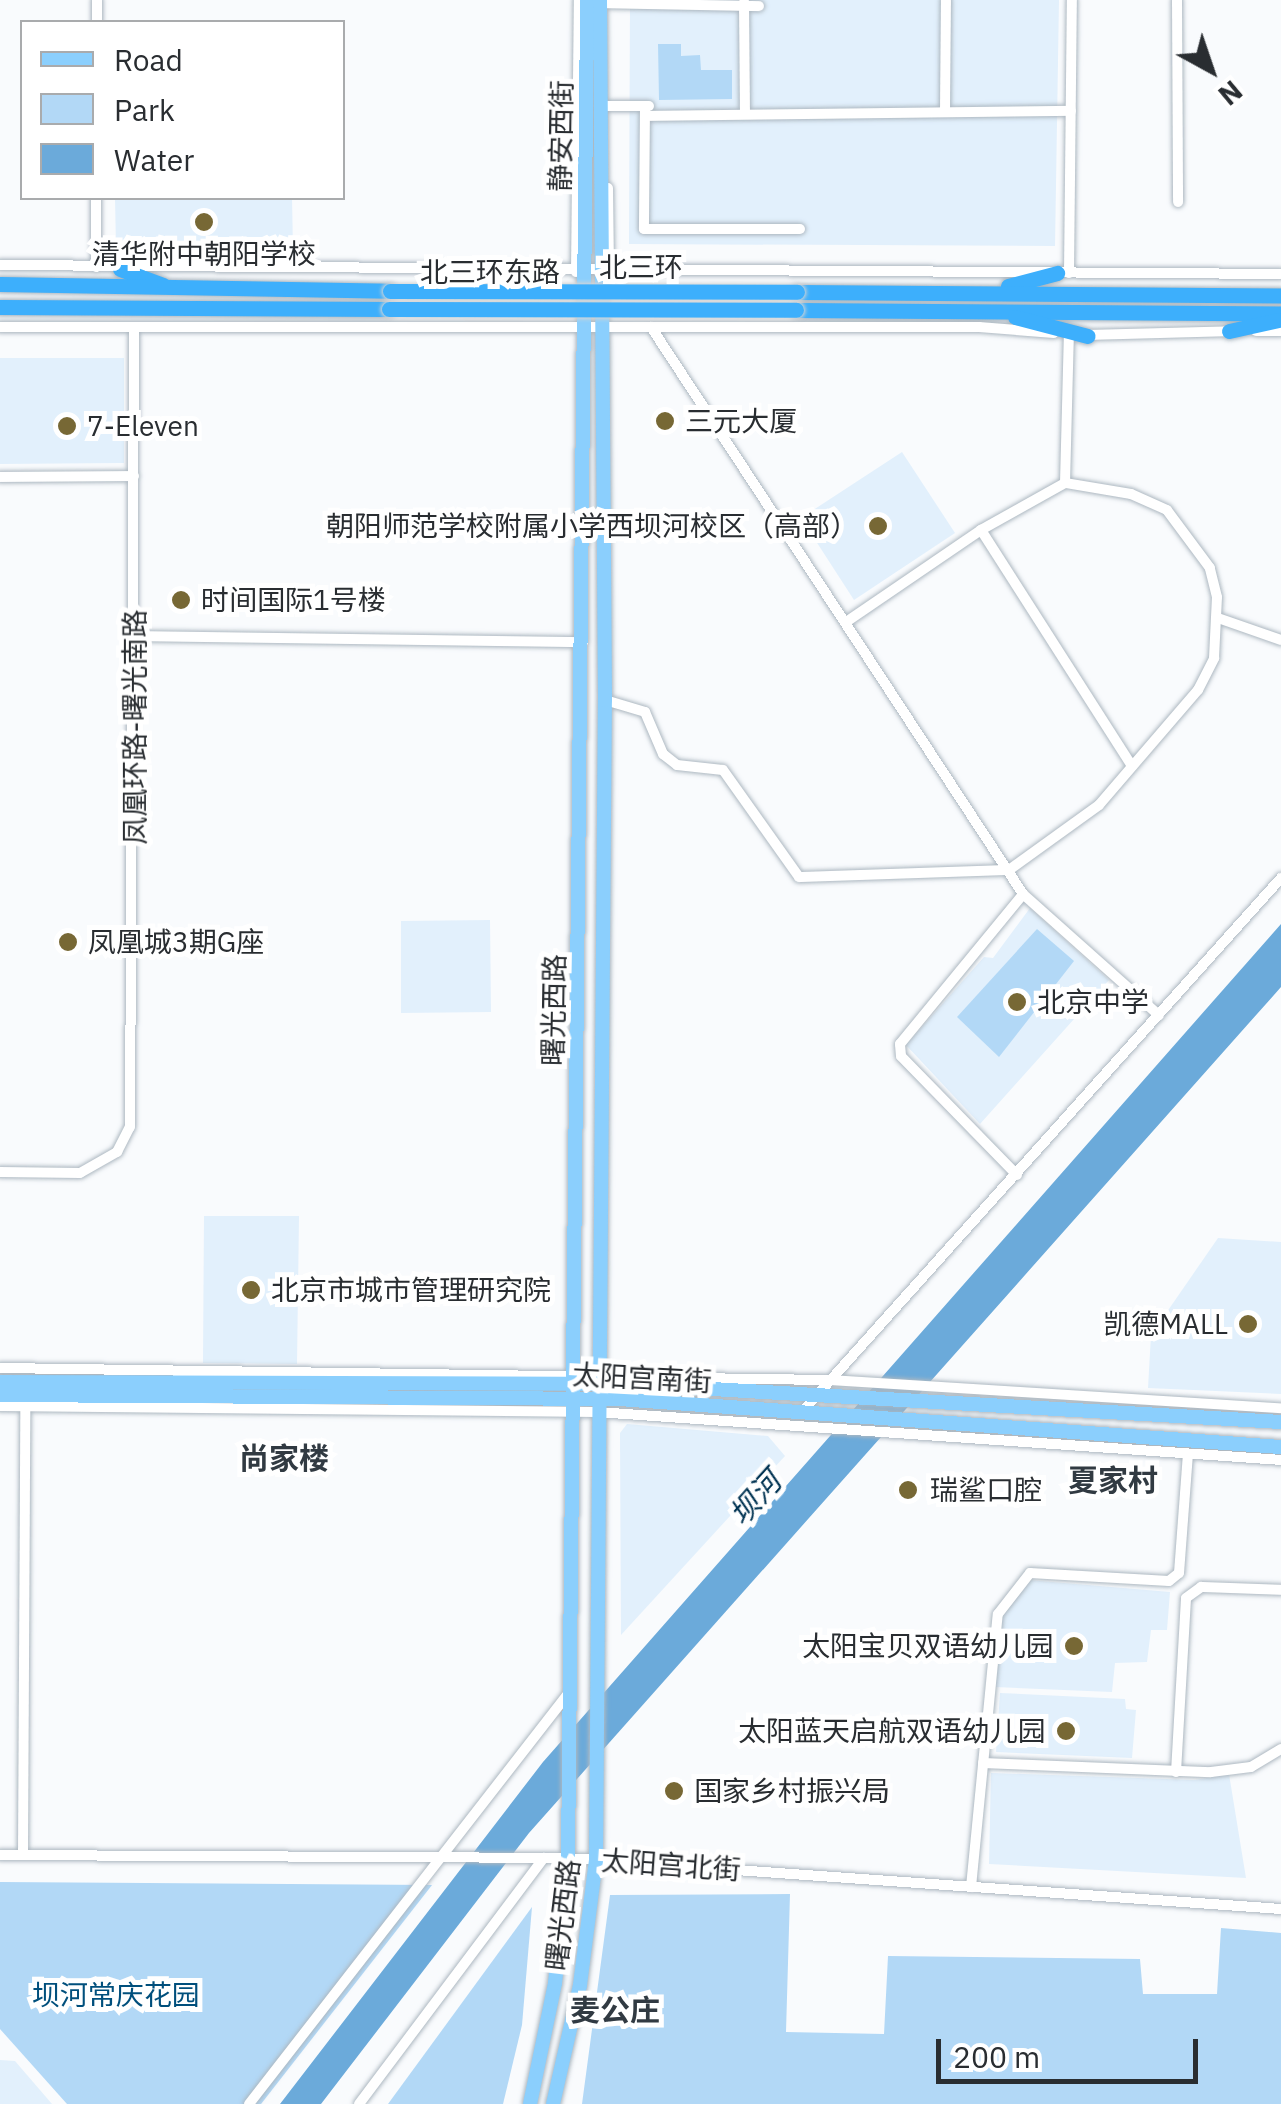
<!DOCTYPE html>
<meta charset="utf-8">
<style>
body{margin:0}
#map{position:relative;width:1281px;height:2104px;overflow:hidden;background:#f9fbfd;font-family:"IBM Plex Sans","Noto Sans SC",sans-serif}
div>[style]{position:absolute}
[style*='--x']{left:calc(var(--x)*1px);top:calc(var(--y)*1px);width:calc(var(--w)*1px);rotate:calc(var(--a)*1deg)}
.built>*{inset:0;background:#e2f0fc}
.green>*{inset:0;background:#b2d8f6}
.water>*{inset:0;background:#6baada}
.roads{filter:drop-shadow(0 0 2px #adb8c1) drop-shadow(0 0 2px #adb8c1)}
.minor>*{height:10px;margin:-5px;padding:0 5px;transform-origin:5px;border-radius:5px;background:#fff}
.major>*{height:14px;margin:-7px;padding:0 7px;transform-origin:7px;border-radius:7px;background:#8bcffd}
.highway>*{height:15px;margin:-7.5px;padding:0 7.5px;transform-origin:7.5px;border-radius:7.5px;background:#3daffc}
.bridges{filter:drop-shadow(0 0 2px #d4d5d6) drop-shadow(0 0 2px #d4d5d6)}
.highway-bridge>*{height:15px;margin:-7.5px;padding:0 7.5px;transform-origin:7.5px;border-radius:7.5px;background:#3daffc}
.dots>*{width:28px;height:28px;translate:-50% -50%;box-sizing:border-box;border:5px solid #fff;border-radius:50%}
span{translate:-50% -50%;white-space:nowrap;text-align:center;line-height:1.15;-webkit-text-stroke:10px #fff;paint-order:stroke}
.street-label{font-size:28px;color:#292d31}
.poi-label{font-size:28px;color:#292d31}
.left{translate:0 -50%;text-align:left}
.right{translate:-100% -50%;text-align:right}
.park-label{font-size:28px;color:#004f7c}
.neighbourhood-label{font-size:30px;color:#313a42;font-weight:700}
.water-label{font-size:30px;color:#003352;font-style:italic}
.legend{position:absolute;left:20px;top:20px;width:325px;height:180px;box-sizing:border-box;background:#fff;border:2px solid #a9abad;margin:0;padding:12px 18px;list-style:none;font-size:30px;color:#292d31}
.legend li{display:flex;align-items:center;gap:20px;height:50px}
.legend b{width:50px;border:2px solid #a9abad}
.north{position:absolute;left:1161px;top:20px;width:100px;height:100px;-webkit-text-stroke:8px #fff;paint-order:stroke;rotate:140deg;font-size:28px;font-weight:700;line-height:40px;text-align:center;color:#292d31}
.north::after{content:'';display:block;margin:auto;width:35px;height:45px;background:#292d31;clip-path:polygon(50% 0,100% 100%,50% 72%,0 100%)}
.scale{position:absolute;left:936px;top:2039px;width:262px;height:45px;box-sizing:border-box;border:5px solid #292d31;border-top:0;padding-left:12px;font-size:30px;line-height:35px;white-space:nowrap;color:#292d31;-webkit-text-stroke:8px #fff;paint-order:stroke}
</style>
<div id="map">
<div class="built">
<i style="clip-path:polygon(630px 0,1059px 0,1055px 246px,629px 244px)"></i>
<i style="clip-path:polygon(115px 198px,292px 198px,293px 250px,116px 246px)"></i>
<i style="clip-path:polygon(0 358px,124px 358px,124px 463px,0 464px)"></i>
<i style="clip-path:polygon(902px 452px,955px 533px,854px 600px,801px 518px)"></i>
<i style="clip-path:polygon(1030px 908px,1109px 980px,980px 1124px,906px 1045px,984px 957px,993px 958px)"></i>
<i style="clip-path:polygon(490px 920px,491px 1012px,401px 1013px,401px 921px)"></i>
<i style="clip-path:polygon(204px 1216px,299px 1216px,297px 1364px,203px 1363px)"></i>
<i style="clip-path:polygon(1218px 1238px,1281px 1242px,1281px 1394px,1148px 1388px,1151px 1335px)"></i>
<i style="clip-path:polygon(627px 1424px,768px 1436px,785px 1456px,621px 1635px,620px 1433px)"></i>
<i style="clip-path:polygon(1029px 1580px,1170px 1592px,1167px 1630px,1151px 1630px,1147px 1662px,1115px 1663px,1112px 1692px,995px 1687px,1002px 1613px)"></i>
<i style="clip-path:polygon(1000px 1693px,1125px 1699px,1126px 1709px,1136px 1710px,1132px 1758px,996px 1752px)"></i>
<i style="clip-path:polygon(991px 1773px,1195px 1780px,1229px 1774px,1246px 1878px,989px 1864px)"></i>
<i style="clip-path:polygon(0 2060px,15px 2061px,52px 2104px,0 2104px)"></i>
</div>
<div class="green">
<i style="clip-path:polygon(658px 44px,681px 44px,681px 56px,700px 55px,701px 70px,732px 70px,732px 99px,659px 100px)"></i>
<i style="clip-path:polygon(1037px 929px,1074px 961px,999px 1057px,957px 1017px)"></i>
<i style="clip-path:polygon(0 1882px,432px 1885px,261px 2104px,67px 2104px,0 2029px)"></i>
<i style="clip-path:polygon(790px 1894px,786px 2032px,884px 2034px,888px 1956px,1140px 1959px,1143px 1994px,1217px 1994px,1221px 1928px,1281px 1933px,1281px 2104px,582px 2104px,610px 1895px)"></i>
<i style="clip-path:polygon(532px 1907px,522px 2025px,503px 2104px,388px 2104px)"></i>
</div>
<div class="water">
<i style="clip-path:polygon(1281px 924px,1281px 987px,529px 1833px,321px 2104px,280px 2104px,543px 1762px)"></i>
</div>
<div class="roads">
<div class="minor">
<i style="--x:1177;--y:0;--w:202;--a:89.7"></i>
<i style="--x:744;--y:2;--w:109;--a:89.5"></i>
<i style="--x:600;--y:3;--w:159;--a:1.1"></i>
<i style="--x:97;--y:22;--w:22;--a:-90"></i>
<i style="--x:600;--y:106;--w:49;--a:0"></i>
<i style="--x:645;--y:106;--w:123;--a:90.5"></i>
<i style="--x:644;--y:229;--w:156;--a:0"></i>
<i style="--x:945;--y:110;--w:110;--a:-89.5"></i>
<i style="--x:645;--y:116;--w:426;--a:-0.7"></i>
<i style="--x:608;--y:188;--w:84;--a:89.3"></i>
<i style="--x:0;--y:265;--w:1281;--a:0.4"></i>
<i style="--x:96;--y:267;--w:69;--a:-90"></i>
<i style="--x:576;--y:272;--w:272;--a:-89.4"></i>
<i style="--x:1069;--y:273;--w:273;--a:-89.4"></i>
<i style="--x:0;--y:327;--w:979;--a:0"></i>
<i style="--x:979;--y:327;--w:75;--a:4.6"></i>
<i style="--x:651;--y:327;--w:678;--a:56.73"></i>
<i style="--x:1023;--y:894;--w:182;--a:41.7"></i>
<i style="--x:1256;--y:331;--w:25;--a:0"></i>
<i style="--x:1086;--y:335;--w:148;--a:-1.5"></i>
<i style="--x:0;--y:477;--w:134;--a:-0.4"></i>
<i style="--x:981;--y:530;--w:280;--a:57.4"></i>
<i style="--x:1218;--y:618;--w:67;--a:19.2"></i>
<i style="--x:846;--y:622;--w:163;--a:-34.3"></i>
<i style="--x:981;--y:530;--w:96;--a:-29.2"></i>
<i style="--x:136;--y:636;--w:447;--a:0.8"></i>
<i style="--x:605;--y:700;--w:42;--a:16.7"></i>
<i style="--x:645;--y:712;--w:46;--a:66.8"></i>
<i style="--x:663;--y:754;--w:18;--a:38"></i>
<i style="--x:677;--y:765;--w:46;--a:6.2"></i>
<i style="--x:723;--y:770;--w:131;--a:54.6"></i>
<i style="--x:799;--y:877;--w:210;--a:-1.9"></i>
<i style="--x:1009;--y:870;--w:111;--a:-35.8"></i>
<i style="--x:1099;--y:805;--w:152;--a:-49.3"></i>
<i style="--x:1198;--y:690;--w:36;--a:-63"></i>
<i style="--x:1214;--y:658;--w:61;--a:-87.2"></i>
<i style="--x:1217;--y:597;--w:30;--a:-104"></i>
<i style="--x:1210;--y:568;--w:72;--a:-126.6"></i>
<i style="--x:1167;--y:510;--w:39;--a:-156"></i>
<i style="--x:1131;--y:494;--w:67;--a:-170.5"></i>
<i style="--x:1065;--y:483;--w:149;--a:-88.5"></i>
<i style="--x:0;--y:1172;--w:80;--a:0.7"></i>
<i style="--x:80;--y:1173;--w:43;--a:-29.6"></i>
<i style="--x:117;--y:1152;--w:28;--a:-63"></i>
<i style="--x:130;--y:1127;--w:800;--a:-89.71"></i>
<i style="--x:1017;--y:1175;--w:166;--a:-134.3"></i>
<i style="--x:901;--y:1056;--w:12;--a:-95"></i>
<i style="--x:900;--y:1044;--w:194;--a:-50.6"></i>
<i style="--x:0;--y:1368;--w:831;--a:0.83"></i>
<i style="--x:831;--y:1380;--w:451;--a:3.6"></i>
<i style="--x:0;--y:1406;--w:597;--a:0.58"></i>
<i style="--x:597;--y:1412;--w:686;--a:4.01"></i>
<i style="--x:801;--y:1413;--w:719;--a:-48.1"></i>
<i style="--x:983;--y:1763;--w:228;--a:2.3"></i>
<i style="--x:1211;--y:1772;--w:40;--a:-7.1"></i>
<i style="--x:1251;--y:1767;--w:35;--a:-31"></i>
<i style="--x:1176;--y:1772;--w:174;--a:-86.7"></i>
<i style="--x:1186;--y:1598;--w:19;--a:-36"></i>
<i style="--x:1201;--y:1587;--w:80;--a:2.1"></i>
<i style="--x:0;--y:1855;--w:568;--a:0.3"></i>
<i style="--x:568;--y:1858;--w:715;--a:4.09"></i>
<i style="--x:23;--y:1855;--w:451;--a:-89.7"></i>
<i style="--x:971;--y:1887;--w:274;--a:-84.4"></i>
<i style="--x:998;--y:1614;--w:52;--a:-52"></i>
<i style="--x:1030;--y:1573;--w:139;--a:3.3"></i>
<i style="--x:1169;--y:1581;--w:13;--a:-39"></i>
<i style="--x:1179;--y:1573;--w:119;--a:-85.7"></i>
<i style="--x:249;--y:2104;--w:524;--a:-52.13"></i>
<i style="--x:359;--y:2104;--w:308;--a:-53.1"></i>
</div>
<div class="major">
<i style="--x:0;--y:1382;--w:626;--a:0.18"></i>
<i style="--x:626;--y:1384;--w:656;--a:3.32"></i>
<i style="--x:0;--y:1395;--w:619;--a:0.37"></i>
<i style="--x:619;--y:1399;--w:664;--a:4.15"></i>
<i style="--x:530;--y:2104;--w:124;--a:-78.3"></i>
<i style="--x:555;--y:1983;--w:126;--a:-84.1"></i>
<i style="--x:568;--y:1858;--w:1858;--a:-89.41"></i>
<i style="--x:553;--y:2104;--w:122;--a:-77.2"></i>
<i style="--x:580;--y:1985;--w:126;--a:-82.7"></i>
<i style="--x:596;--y:1860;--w:1160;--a:-89.56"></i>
<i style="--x:605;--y:700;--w:700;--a:-90.41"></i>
</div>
<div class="highway">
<i style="--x:120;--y:269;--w:46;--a:20.4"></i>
<i style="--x:0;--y:284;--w:390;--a:1"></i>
<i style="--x:1008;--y:286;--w:51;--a:-14.9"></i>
<i style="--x:797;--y:292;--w:484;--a:0.4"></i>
<i style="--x:0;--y:307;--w:389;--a:0.3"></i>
<i style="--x:796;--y:310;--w:485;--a:0.4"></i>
<i style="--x:1015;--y:317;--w:75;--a:14.6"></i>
<i style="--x:1229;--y:331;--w:51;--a:-12.4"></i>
</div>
</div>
<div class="bridges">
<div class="highway-bridge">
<i style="--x:390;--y:291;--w:407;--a:0.1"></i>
<i style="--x:389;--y:309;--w:407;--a:0.1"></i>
</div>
</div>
<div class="dots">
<i style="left:204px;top:222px;background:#776835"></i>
<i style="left:665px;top:421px;background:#776835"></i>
<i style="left:67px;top:426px;background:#776835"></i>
<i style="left:878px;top:526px;background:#776835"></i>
<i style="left:181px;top:600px;background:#776835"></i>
<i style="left:68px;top:942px;background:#776835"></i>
<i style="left:1017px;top:1002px;background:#776835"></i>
<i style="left:251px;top:1290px;background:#776835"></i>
<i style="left:1248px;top:1324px;background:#776835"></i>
<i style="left:908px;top:1490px;background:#776835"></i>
<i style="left:1074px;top:1646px;background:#776835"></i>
<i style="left:1066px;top:1731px;background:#776835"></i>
<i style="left:674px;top:1791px;background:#776835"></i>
</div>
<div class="street-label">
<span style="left:561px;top:136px;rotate:-89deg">静安西街</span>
<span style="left:641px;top:267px">北三环</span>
<span style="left:490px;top:272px">北三环东路</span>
<span style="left:135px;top:727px;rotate:-90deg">凤凰环路-曙光南路</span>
<span style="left:554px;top:1010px;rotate:-89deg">曙光西路</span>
<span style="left:642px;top:1378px;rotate:3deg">太阳宫南街</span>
<span style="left:671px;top:1865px;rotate:4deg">太阳宫北街</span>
<span style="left:563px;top:1915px;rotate:-83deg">曙光西路</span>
</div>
<div class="poi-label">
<span style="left:204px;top:254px">清华附中朝阳学校</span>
<span class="left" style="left:685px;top:421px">三元大厦</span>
<span class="left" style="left:87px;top:426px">7-Eleven</span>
<span class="right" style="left:858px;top:526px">朝阳师范学校附属小学西坝河校区（高部）</span>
<span class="left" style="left:201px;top:600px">时间国际1号楼</span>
<span class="left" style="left:88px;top:942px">凤凰城3期G座</span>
<span class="left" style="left:1037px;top:1002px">北京中学</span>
<span class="left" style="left:271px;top:1290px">北京市城市管理研究院</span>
<span class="right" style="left:1228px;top:1324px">凯德MALL</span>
<span class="left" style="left:930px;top:1490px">瑞鲨口腔</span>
<span class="right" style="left:1054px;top:1646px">太阳宝贝双语幼儿园</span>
<span class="right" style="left:1046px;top:1731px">太阳蓝天启航双语幼儿园</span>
<span class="left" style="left:694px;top:1791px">国家乡村振兴局</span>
</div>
<div class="park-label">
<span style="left:116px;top:1995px">坝河常庆花园</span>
</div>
<div class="neighbourhood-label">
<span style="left:284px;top:1458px">尚家楼</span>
<span style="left:1113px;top:1480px">夏家村</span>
<span style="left:615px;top:2010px">麦公庄</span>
</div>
<div class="water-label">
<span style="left:755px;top:1498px;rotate:-48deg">坝河</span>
</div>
<ul class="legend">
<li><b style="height:12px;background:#8bcffd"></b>Road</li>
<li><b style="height:28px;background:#b2d8f6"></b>Park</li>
<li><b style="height:28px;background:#6baada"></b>Water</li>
</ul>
<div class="north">N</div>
<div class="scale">200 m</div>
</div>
